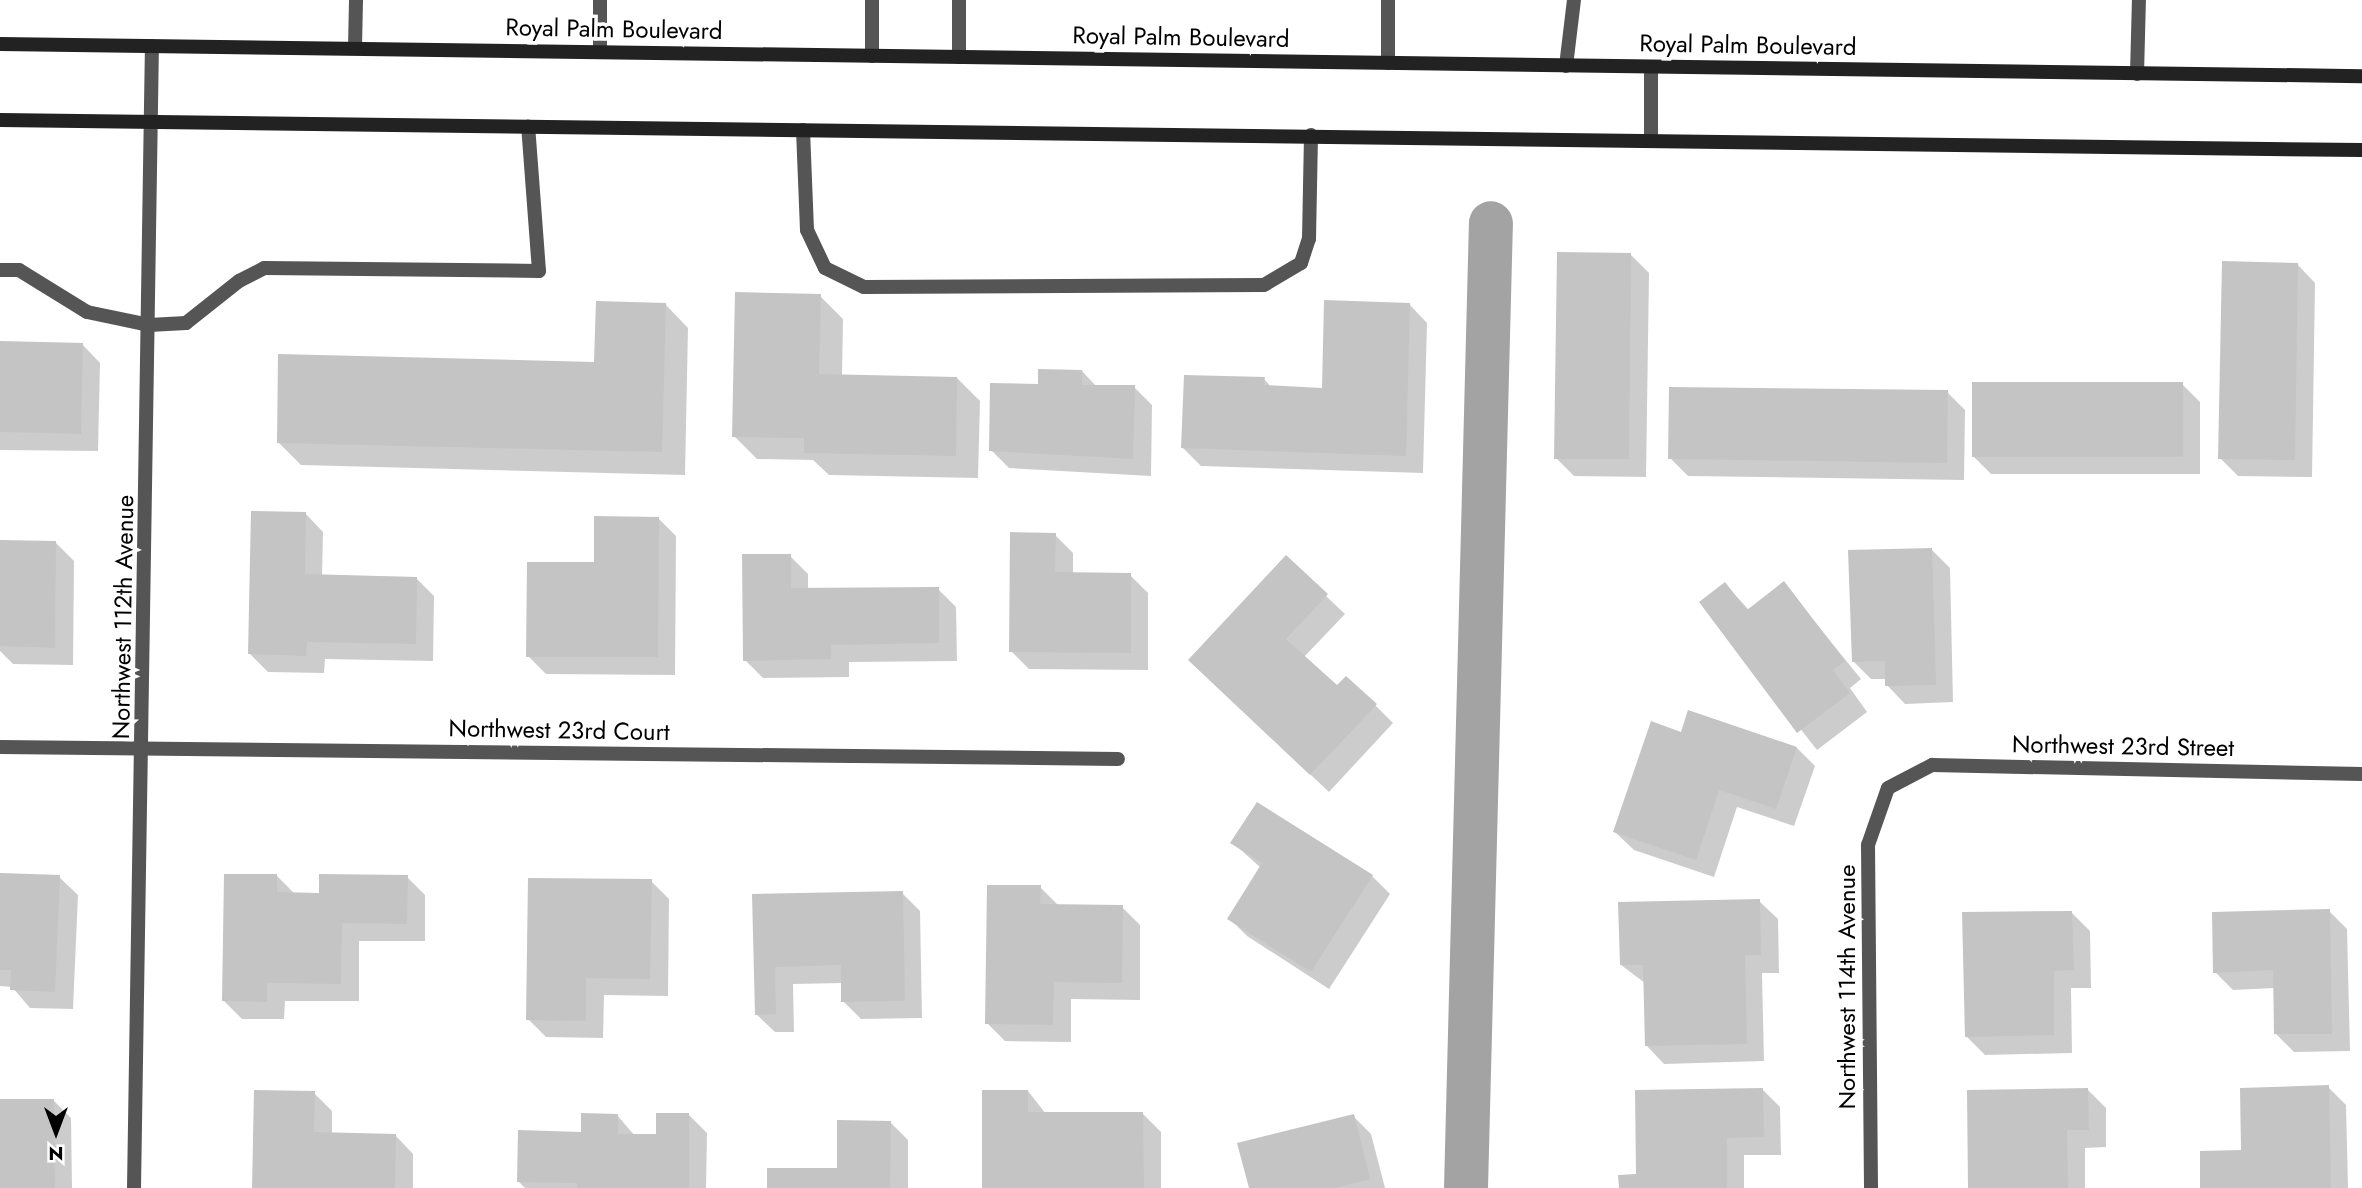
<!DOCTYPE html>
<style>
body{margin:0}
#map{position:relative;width:2362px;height:1188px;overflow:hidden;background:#fff;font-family:Jost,sans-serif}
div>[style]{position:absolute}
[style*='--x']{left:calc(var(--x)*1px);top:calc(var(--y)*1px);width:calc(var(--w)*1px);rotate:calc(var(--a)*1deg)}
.shadow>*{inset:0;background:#0003}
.canal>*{height:44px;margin:-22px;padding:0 22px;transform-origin:22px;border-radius:22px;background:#a3a3a3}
.building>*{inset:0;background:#c4c4c4}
.lane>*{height:14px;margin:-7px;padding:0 7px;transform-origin:7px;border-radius:7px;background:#555}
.street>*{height:14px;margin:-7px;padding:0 7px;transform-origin:7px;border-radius:7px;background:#555}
.secondary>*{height:14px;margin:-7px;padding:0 7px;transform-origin:7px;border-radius:7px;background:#222}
span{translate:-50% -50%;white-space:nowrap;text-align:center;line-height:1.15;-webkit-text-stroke:7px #fff;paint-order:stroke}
.street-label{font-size:24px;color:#000}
.north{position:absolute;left:21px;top:1097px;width:70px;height:70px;-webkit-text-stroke:5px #fff;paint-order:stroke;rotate:180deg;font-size:19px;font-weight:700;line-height:28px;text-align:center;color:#000}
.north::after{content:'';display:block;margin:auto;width:24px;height:32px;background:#000;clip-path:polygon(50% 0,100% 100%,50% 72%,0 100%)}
</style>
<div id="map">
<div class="shadow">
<i style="clip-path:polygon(1631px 255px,1649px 273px,1646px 477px,1574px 476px,1556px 458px)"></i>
<i style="clip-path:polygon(2297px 264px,2315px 283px,2312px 477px,2238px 476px,2220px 458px)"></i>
<i style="clip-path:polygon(820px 296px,843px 319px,842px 376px,957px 378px,980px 401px,978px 478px,829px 475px,813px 460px,757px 459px,734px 436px)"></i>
<i style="clip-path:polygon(665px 304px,688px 328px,685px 475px,301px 465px,278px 442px,596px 364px)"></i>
<i style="clip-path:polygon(1409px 304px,1427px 323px,1423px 473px,1201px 466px,1183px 448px,1264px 379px,1272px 388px,1324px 389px)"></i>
<i style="clip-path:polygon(0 343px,82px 344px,100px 363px,98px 451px,0 450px)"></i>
<i style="clip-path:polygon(1082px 371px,1097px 387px,1134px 387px,1152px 405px,1151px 476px,1009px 468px,991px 450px,1040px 386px)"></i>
<i style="clip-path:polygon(2182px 384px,2200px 402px,2200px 474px,1991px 474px,1973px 456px)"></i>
<i style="clip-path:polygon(1947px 392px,1965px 410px,1964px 480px,1688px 476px,1670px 458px)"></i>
<i style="clip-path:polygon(305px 513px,323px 532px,322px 577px,416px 578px,434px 596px,433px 661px,325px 659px,324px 673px,268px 672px,250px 654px)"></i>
<i style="clip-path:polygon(658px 518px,676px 536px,675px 675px,546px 674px,528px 656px,595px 564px)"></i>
<i style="clip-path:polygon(1055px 535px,1073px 553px,1073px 574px,1130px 575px,1148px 593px,1148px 670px,1029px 669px,1011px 651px)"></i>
<i style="clip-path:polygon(0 542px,56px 543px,74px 561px,73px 665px,13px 664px,0 651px)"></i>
<i style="clip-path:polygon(1932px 550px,1950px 568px,1953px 702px,1905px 704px,1887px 685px,1887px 679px,1871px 679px,1853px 661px)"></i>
<i style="clip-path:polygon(790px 556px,808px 574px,808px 590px,938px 589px,956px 607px,957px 661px,849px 662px,849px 677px,763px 678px,745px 660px)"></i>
<i style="clip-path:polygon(1286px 558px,1345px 614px,1304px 657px,1337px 688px,1375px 705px,1393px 723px,1329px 792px,1208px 678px)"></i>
<i style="clip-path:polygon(1725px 584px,1749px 610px,1784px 584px,1861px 679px,1850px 688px,1867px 712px,1817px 750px,1701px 602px)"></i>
<i style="clip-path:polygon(1682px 734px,1797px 748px,1815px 766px,1794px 826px,1737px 807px,1714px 877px,1634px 850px,1615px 832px)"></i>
<i style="clip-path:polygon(1232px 842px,1372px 876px,1390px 894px,1329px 989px,1247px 936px,1229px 918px,1261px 868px)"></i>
<i style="clip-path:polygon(0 874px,59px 877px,78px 895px,73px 1009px,30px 1008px,12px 987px,0 986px)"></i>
<i style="clip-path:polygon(276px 875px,295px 894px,321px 895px,407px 877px,425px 895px,425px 941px,359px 941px,359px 1001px,285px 1001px,284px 1019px,242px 1019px,224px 1001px)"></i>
<i style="clip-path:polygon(651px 881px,669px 899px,668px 996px,604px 995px,603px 1038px,546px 1037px,528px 1019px)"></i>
<i style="clip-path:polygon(1040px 887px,1059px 906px,1122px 907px,1140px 925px,1140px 1000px,1071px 999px,1071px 1042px,1005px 1041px,987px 1023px)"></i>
<i style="clip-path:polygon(902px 893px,920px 911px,922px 1018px,861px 1019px,843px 1001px,843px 983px,793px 984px,794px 1032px,775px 1032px,756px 1014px,754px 895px)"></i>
<i style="clip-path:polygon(1759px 901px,1778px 919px,1779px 973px,1762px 973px,1764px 1061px,1664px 1064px,1646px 1045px,1645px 983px,1621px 965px)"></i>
<i style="clip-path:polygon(2329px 911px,2347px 929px,2350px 1051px,2294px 1052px,2276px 1034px,2275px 988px,2233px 990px,2215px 972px)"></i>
<i style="clip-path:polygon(2072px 913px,2090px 931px,2091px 988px,2071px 988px,2072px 1053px,1985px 1055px,1966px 1036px)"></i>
<i style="clip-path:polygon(2328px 1087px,2346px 1105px,2348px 1188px,2202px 1188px)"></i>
<i style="clip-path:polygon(1762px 1089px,1780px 1107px,1781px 1155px,1744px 1155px,1744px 1188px,1621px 1188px)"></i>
<i style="clip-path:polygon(2088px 1090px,2106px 1108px,2106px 1147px,2085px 1148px,2085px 1188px,1970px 1188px)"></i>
<i style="clip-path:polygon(1028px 1091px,1046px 1114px,1143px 1114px,1161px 1132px,1161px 1188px,983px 1188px)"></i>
<i style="clip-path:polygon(314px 1093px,332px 1111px,332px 1134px,395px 1135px,413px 1154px,413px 1188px,253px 1188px)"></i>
<i style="clip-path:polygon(53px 1100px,71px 1118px,72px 1188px,0 1188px,0 1101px)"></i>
<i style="clip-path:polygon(617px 1115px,635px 1136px,658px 1136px,689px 1115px,707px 1133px,706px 1188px,525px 1188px,518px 1181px,583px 1133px)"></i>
<i style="clip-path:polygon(1353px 1116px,1371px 1134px,1385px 1188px,1250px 1188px)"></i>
<i style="clip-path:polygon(890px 1122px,908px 1140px,908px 1188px,769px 1188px,839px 1169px)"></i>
</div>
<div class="canal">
<i style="--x:1466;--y:1188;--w:965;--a:-88.52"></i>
</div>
<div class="building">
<i style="clip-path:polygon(1557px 252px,1631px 253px,1629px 459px,1554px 459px)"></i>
<i style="clip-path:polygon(2222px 261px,2298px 263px,2295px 460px,2218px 459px)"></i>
<i style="clip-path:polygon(735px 292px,821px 294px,819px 374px,957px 377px,956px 456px,804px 453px,804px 438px,732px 437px)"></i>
<i style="clip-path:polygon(1324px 300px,1410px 303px,1406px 456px,1181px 448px,1184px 375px,1265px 377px,1264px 385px,1322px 388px)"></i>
<i style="clip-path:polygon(596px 301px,666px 303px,662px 452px,277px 443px,278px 354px,594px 362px)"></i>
<i style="clip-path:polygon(0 341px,83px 343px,81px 434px,0 432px)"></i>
<i style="clip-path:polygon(1038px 369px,1082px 370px,1082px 385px,1135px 385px,1133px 459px,989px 451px,990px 383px,1038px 384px)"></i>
<i style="clip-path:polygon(1972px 382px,2183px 382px,2183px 457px,1972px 457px)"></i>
<i style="clip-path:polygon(1669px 387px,1948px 390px,1947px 463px,1668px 459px)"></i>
<i style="clip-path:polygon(251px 511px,306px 512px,305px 574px,417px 577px,416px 644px,307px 642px,306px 656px,248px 654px)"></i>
<i style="clip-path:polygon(594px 516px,659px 517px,658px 657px,526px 657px,527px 562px,594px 562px)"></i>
<i style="clip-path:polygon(1010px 532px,1056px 533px,1055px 572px,1131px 573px,1131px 653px,1009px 652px)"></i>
<i style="clip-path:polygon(0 540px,56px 541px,55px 648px,0 646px)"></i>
<i style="clip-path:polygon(1932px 548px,1936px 685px,1885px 686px,1885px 661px,1852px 662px,1848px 550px)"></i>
<i style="clip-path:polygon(742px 554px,791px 554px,791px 588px,939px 587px,939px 643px,831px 645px,831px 659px,743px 661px)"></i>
<i style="clip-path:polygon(1286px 555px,1328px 594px,1286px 639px,1337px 685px,1346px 676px,1377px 704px,1310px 775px,1188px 660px)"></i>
<i style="clip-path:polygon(1784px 581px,1845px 661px,1833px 670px,1850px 693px,1797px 733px,1699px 602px,1725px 582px,1747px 610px)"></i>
<i style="clip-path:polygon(1688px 710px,1797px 747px,1776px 809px,1719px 790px,1696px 860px,1613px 832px,1651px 721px,1681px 732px)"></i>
<i style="clip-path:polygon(1257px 802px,1373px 875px,1311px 972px,1227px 919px,1262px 863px,1230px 843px)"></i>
<i style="clip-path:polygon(0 873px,60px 875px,55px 992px,10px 990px,11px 970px,0 970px)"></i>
<i style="clip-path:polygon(224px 874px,277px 874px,277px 892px,319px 893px,319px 874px,408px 875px,407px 924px,342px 923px,341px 984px,267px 983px,267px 1002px,222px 1001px)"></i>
<i style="clip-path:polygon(528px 878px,652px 879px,650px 979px,586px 978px,586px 1021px,526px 1020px)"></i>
<i style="clip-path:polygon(987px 885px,1041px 885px,1040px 904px,1123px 905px,1122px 983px,1054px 982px,1053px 1025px,985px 1024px)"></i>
<i style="clip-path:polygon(903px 891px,905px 1001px,841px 1002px,841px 965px,775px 967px,776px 1014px,755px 1015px,752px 894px)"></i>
<i style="clip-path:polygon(1760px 899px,1761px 955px,1745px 955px,1747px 1044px,1645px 1046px,1643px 965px,1620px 965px,1618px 902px)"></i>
<i style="clip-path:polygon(2330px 909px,2332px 1034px,2274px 1034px,2273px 970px,2213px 973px,2212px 912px)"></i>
<i style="clip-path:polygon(2072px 911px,2074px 970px,2054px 971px,2054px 1035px,1965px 1037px,1962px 912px)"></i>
<i style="clip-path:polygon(2329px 1085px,2331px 1188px,2200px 1188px,2200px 1151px,2241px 1150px,2240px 1088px)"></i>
<i style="clip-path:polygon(1763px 1088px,1764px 1137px,1727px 1138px,1727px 1188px,1619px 1188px,1618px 1175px,1636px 1174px,1635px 1090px)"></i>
<i style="clip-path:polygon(2088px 1088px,2089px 1130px,2067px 1130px,2068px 1188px,1968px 1188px,1967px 1090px)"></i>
<i style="clip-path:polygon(254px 1090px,315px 1091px,314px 1132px,396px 1134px,395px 1188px,252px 1188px)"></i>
<i style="clip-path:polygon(982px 1090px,1028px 1090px,1028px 1112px,1143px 1112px,1144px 1188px,982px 1188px)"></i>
<i style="clip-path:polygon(0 1099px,54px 1099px,55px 1188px,0 1188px)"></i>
<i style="clip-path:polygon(581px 1113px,618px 1114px,618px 1134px,656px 1134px,656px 1113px,689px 1113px,689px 1188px,577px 1188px,577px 1183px,517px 1182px,518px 1130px,581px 1132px)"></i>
<i style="clip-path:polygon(1354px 1114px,1370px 1179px,1335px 1188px,1249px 1188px,1237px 1143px)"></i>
<i style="clip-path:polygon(837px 1120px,891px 1121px,890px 1188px,767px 1188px,767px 1168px,837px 1168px)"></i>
</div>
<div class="lane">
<i style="--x:600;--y:0;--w:52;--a:90"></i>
<i style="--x:872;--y:0;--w:56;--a:90"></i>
<i style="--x:1388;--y:0;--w:63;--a:90"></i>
<i style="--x:355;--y:48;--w:48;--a:-88.8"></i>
<i style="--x:959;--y:57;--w:57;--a:-90"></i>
<i style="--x:1566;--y:66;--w:66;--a:-83.1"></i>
<i style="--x:1651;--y:67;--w:72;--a:90"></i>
<i style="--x:2137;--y:74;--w:74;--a:-88.5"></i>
<i style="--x:0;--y:270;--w:19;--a:0"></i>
<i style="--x:19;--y:270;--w:80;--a:31.7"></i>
<i style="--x:87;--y:312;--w:63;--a:11.8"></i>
<i style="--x:149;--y:325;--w:37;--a:-3"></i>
<i style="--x:186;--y:323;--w:68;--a:-38.4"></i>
<i style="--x:239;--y:281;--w:28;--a:-27"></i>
<i style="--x:264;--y:268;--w:275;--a:0.6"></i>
<i style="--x:539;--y:271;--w:145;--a:-94.3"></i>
</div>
<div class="street">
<i style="--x:803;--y:130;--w:100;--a:87.7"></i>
<i style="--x:807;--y:230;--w:42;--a:64.7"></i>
<i style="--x:825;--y:268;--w:43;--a:26"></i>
<i style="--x:864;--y:287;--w:400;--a:-0.3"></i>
<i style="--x:1264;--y:285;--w:43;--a:-30.7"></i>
<i style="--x:1301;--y:263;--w:25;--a:-72"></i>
<i style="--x:1309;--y:239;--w:104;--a:-88.9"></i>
<i style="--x:0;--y:747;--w:1118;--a:0.61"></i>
<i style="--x:134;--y:1188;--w:1142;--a:-89.1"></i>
<i style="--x:1871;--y:1188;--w:343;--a:-90.5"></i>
<i style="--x:1868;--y:845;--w:60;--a:-70.7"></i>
<i style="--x:1888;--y:788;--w:50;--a:-27.6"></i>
<i style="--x:1932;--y:765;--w:430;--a:1.2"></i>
</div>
<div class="secondary">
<i style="--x:0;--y:44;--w:2362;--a:0.78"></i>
<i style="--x:0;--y:120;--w:2362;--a:0.73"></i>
</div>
<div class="street-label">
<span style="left:614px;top:29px;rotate:1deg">Royal Palm Boulevard</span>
<span style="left:1181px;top:37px;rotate:1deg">Royal Palm Boulevard</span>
<span style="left:1748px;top:45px;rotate:1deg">Royal Palm Boulevard</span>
<span style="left:123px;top:617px;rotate:-89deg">Northwest 112th Avenue</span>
<span style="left:559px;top:730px;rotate:1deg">Northwest 23rd Court</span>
<span style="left:2123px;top:746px;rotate:1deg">Northwest 23rd Street</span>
<span style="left:1847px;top:987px;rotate:-90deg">Northwest 114th Avenue</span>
</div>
<div class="north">N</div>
</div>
